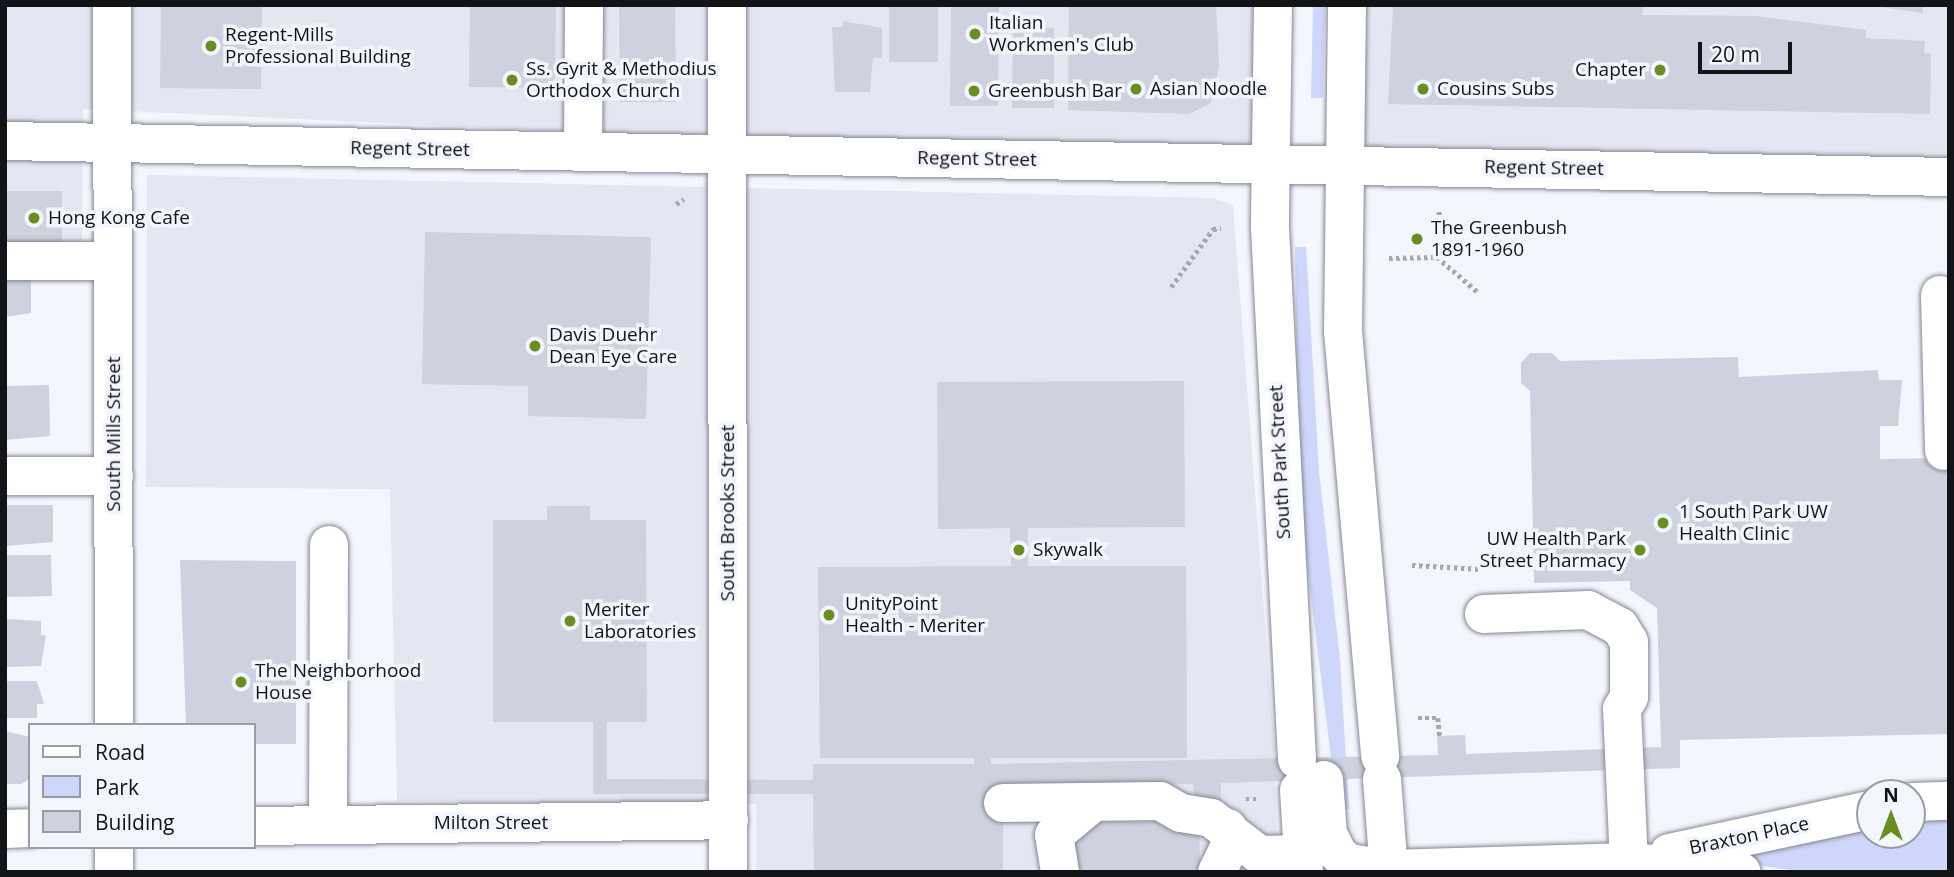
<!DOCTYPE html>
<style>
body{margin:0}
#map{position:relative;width:1954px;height:877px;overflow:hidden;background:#f4f6fe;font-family:"Open Sans",sans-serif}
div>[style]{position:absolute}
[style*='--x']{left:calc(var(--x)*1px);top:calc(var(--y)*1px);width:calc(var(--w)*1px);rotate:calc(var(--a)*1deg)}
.built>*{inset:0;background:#e4e6f2}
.green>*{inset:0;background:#cfd6fb}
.building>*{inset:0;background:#ced1de}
.path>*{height:4.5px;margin-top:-2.25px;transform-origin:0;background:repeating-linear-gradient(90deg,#a6a8ae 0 3.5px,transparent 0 7px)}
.roads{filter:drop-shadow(0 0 2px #848792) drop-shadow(0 0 2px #848792)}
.minor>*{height:38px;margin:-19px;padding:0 19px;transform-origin:19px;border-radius:19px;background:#fff}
.major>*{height:38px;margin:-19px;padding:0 19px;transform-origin:19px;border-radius:19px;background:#fff}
.dots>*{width:19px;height:19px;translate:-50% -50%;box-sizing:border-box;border:4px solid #f4f6fe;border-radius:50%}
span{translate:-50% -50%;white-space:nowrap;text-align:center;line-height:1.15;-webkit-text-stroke:7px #f4f6fe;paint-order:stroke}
.poi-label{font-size:19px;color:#131418}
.left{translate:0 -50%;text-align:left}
.right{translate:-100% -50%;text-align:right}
.street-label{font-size:19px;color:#131418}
.frame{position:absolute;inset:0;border:7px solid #131418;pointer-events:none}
.legend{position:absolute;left:28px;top:723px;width:228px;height:126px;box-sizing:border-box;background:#f4f6fe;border:2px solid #9a9ca2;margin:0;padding:9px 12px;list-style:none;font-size:21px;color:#131418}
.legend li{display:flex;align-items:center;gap:14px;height:35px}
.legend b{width:35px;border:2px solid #9a9ca2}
.north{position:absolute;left:1856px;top:779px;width:70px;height:70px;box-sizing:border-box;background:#f4f6fe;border:2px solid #9a9ca2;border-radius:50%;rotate:0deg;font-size:19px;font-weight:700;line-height:28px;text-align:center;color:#131418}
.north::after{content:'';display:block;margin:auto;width:24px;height:32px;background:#688f1c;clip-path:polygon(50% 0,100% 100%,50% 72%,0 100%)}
.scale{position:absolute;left:1698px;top:42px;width:94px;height:32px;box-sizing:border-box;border:4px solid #131418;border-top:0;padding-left:9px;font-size:21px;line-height:24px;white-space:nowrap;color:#131418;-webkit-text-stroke:5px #f4f6fe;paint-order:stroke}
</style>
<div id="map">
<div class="built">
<i style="clip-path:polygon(5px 5px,1273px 5px,1270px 164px,83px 109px,82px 254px,5px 254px)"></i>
<i style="clip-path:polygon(1346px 5px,1949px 5px,1949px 177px,1345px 165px)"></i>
<i style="clip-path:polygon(147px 175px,1213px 198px,1233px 205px,1274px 741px,1278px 872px,756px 872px,756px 804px,397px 801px,390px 489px,146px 487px)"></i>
</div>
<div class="green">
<i style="clip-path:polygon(1313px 5px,1325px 5px,1323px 98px,1311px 98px)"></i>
<i style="clip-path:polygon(1295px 247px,1306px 247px,1319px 471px,1340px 660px,1349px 808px,1338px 814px,1298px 493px)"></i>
<i style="clip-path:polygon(1949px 820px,1949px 872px,1804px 872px,1728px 861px,1729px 853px,1870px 826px,1870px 835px,1912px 835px,1912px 822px)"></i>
</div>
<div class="building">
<i style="clip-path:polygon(161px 5px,262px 5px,261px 89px,160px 88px)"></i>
<i style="clip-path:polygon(470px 5px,556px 5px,555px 88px,469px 87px)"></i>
<i style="clip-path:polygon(619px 5px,675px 5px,676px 102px,620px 102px)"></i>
<i style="clip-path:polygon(889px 5px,938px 5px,938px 62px,889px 62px)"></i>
<i style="clip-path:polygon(951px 5px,999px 5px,998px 106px,950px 106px)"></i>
<i style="clip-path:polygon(1069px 5px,1216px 5px,1219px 66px,1211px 103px,1189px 114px,1068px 110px)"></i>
<i style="clip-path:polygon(1393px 5px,1643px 5px,1642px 15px,1755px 16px,1866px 30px,1866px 38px,1925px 41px,1924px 53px,1931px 54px,1930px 114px,1388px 104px)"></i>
<i style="clip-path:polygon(1882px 5px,1923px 5px,1923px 13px,1882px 7px)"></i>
<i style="clip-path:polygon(843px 21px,882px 28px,882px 58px,873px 58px,870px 92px,835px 92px,832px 27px,843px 27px)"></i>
<i style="clip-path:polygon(1013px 27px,1054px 28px,1054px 108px,1012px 108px)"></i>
<i style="clip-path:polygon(5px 191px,62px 191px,62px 246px,5px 246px)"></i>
<i style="clip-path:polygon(425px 232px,651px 237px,646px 419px,528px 416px,528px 386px,422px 384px)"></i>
<i style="clip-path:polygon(5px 266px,31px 269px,31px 313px,5px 317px)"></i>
<i style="clip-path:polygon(1530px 353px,1552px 353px,1560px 361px,1738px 357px,1739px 377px,1878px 370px,1879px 380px,1902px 380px,1898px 426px,1880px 426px,1880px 459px,1949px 458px,1949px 734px,1680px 740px,1680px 768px,1221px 783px,1221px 800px,1195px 801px,1193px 784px,1003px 787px,1003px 872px,814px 872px,813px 794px,593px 794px,593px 722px,493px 722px,493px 520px,547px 520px,547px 506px,590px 506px,590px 520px,646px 520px,647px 722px,607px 722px,607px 779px,813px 780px,813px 764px,974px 764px,974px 758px,820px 758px,818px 567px,1011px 566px,1010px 528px,938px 529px,937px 382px,1184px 381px,1185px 527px,1028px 528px,1028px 566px,1186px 566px,1187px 758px,991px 758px,991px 764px,1438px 755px,1437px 736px,1465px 735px,1466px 754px,1661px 747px,1657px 608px,1630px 590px,1630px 581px,1534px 583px,1530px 391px,1521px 383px,1521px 363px)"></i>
<i style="clip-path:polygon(49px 385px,50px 436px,5px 440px,5px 386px)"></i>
<i style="clip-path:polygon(5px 505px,53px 505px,53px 542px,5px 546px)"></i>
<i style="clip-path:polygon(5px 555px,51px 555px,52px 596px,5px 597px)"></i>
<i style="clip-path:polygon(180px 560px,296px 561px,296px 744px,254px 744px,254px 725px,186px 725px)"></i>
<i style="clip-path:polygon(7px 619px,41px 621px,41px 635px,46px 635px,41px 666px,5px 667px)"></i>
<i style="clip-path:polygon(5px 681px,37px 681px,44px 704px,37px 704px,37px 718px,5px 718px)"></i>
<i style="clip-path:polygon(5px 731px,30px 737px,30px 779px,21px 784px,5px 784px)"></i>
<i style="clip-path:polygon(1199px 820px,1200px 872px,1073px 872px,1073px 823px)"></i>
</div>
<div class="path">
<i style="--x:676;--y:204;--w:9;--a:-32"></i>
<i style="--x:1437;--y:257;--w:55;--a:40.6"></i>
<i style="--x:1389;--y:258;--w:48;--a:-1.2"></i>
<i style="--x:1437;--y:257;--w:48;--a:-87.6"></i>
<i style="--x:1171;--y:287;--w:72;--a:-54.1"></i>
<i style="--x:1213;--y:229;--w:8;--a:-7"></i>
<i style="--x:1412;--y:565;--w:69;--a:3.3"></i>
<i style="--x:1418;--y:718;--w:20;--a:0"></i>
<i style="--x:1438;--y:718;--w:18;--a:84"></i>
<i style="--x:1246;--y:799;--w:14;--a:0"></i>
</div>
<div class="roads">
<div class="minor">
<i style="--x:112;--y:5;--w:720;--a:89.84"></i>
<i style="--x:727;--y:5;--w:867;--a:89.93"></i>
<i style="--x:583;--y:152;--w:147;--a:-89.6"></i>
<i style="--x:5;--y:261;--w:108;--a:0"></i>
<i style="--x:1940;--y:295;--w:156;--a:88.5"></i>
<i style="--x:5;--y:476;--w:109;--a:0"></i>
<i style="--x:1484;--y:614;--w:104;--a:-2.2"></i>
<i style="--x:1588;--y:610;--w:36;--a:28"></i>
<i style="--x:1620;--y:627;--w:17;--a:59"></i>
<i style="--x:1629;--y:642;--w:55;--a:90"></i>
<i style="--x:1629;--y:697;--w:14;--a:120"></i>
<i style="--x:1622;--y:709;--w:153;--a:87.4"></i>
<i style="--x:1629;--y:862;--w:15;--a:42"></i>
<i style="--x:1912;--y:802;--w:37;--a:-2"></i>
<i style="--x:1003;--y:803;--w:157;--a:-0.7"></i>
<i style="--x:1160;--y:801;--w:24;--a:30"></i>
<i style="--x:1181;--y:813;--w:30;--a:9"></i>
<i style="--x:1211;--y:818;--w:61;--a:37.1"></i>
<i style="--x:1260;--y:855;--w:43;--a:-1.3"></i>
<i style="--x:328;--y:825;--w:280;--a:-89.8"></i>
<i style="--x:254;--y:826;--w:475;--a:-0.7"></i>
<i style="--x:5;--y:829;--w:25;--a:-2"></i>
<i style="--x:114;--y:847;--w:25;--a:90"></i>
<i style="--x:1669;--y:853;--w:206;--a:-12.1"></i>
<i style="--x:1389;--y:869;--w:240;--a:-1.7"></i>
<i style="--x:1629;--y:862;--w:113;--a:5.1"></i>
<i style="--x:1060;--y:872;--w:37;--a:-99"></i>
<i style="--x:1054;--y:835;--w:52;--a:-39.5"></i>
<i style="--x:1217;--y:872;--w:30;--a:-64"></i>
<i style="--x:1230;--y:845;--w:17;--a:-97"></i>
</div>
<div class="major">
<i style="--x:1273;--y:5;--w:223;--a:90.8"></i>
<i style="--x:1270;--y:228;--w:532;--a:87.09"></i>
<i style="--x:1347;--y:5;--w:326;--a:90.7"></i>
<i style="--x:1343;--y:331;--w:427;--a:85"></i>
<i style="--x:5;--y:141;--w:1944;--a:1.06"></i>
<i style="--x:1382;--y:779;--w:93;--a:85.7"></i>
<i style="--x:1324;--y:780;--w:54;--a:85.8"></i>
<i style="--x:1328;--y:834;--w:22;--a:63"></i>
<i style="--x:1338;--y:854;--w:14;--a:39"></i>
<i style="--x:1349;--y:863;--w:40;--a:8.5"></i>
<i style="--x:1299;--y:790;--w:82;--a:86.5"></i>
</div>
</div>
<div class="dots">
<i style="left:975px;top:34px;background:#688f1c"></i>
<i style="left:211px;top:46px;background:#688f1c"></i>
<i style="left:1660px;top:70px;background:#688f1c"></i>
<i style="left:512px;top:80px;background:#688f1c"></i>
<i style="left:1136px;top:89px;background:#688f1c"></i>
<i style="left:1423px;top:89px;background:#688f1c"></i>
<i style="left:974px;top:91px;background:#688f1c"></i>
<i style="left:34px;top:218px;background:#688f1c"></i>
<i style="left:1417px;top:239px;background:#688f1c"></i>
<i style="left:535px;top:346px;background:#688f1c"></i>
<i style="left:1663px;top:523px;background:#688f1c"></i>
<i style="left:1019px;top:550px;background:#688f1c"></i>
<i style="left:1640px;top:550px;background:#688f1c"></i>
<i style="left:829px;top:615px;background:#688f1c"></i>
<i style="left:570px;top:621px;background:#688f1c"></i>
<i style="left:241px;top:682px;background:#688f1c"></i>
</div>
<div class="poi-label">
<span class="left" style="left:989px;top:34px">Italian<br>Workmen's Club</span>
<span class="left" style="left:225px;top:46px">Regent-Mills<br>Professional Building</span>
<span class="left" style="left:526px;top:80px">Ss. Gyrit &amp; Methodius<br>Orthodox Church</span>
<span class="right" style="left:1646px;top:70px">Chapter</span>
<span class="left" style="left:1150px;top:89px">Asian Noodle</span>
<span class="left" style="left:1437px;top:89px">Cousins Subs</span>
<span class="left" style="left:988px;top:91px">Greenbush Bar</span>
<span class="left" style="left:48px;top:218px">Hong Kong Cafe</span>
<span class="left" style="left:1431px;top:239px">The Greenbush<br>1891-1960</span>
<span class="left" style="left:549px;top:346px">Davis Duehr<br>Dean Eye Care</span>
<span class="left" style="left:1679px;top:523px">1 South Park UW<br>Health Clinic</span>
<span class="right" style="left:1626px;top:550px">UW Health Park<br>Street Pharmacy</span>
<span class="left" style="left:1033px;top:550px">Skywalk</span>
<span class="left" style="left:845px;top:615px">UnityPoint<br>Health - Meriter</span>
<span class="left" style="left:584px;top:621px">Meriter<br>Laboratories</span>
<span class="left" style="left:255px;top:682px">The Neighborhood<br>House</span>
</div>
<div class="street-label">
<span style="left:410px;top:149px;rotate:1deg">Regent Street</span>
<span style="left:977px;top:159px;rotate:1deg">Regent Street</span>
<span style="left:1544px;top:168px;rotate:1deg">Regent Street</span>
<span style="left:114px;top:434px;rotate:-90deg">South Mills Street</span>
<span style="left:1280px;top:462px;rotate:-93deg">South Park Street</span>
<span style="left:728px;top:513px;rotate:-90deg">South Brooks Street</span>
<span style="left:491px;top:823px">Milton Street</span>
<span style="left:1749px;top:836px;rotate:-12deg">Braxton Place</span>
</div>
<div class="frame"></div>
<ul class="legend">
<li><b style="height:9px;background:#fff"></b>Road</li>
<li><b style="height:19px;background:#cfd6fb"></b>Park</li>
<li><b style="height:19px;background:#ced1de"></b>Building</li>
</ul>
<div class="north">N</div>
<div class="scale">20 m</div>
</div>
